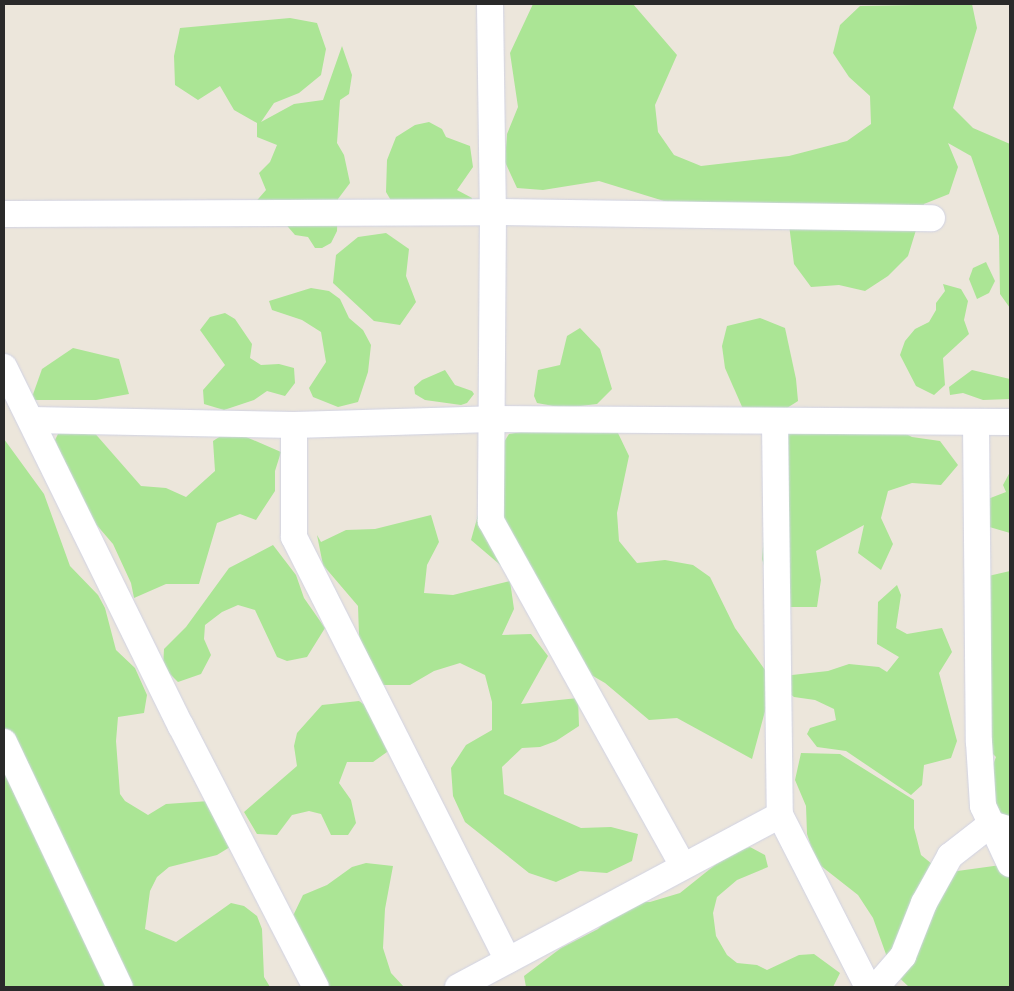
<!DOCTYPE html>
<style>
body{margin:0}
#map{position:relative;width:1014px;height:991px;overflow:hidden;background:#ece6db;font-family:Jost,sans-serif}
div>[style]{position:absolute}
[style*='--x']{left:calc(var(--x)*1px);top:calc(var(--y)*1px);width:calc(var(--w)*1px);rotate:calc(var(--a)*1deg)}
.green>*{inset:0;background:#abe595}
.roads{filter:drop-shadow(0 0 1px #d0d2e3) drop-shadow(0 0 1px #d0d2e3)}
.minor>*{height:26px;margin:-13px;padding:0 13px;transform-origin:13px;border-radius:13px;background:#fff}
span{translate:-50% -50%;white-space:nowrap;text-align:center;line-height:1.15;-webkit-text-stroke:4.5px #fff;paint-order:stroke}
.frame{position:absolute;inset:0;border:5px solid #2a2a2a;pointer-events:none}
</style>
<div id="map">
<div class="green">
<i style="clip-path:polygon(533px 4px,633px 4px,677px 55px,655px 105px,658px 132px,674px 155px,701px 166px,789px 156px,847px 141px,871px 124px,870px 96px,849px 77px,833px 53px,840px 25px,860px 6px,972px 4px,977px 28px,953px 108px,973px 128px,1010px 144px,1010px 308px,1000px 294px,999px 236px,971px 156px,948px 143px,958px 167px,949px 194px,924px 204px,908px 256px,888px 276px,865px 291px,839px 285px,811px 287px,794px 264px,787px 209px,677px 205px,599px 181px,543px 190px,517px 188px,505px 162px,507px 134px,518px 107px,510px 53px)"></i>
<i style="clip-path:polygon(290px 18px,317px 23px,326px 49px,321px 75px,299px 93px,274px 103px,261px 122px,294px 104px,323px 100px,342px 46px,352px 75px,349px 94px,340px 100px,337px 143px,344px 155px,350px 183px,338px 199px,337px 231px,331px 243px,322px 248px,315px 248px,308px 237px,295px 235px,283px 221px,253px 205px,266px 190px,259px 173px,270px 162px,277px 145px,257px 137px,257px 123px,234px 110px,220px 86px,198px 100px,175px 85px,174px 56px,180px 28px)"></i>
<i style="clip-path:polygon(429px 122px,442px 129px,446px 137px,470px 146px,473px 167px,457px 190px,472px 198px,470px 203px,396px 209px,386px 192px,387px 160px,396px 137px,415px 125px)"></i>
<i style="clip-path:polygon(386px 233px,409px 249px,406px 276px,416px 302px,400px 325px,374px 321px,333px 283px,336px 255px,358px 237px)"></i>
<i style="clip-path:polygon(986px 262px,995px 281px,989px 293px,977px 299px,969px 279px,973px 268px)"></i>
<i style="clip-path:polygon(943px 284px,961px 289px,968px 301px,964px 320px,969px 334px,943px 358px,945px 385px,934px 395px,916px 386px,900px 355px,905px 341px,915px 329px,929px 322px,936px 310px,936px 303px,945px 291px)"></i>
<i style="clip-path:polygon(311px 288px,329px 291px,340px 299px,349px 318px,363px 330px,371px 345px,368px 372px,358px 402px,338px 407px,313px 397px,309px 388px,326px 362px,321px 332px,302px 320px,272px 310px,269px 301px)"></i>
<i style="clip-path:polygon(225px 313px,235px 319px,252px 344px,250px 358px,261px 365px,279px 364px,294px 368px,295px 383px,285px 396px,267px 391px,254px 400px,224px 410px,204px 404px,203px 390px,225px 365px,200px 330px,210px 317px)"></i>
<i style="clip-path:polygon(760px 318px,785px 328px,796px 379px,798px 401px,787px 408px,743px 409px,725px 368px,722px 346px,727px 326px)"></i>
<i style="clip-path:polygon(580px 328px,600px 349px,612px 389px,597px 404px,564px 408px,537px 403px,534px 396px,538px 370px,560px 365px,567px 336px)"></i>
<i style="clip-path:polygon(73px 348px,119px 359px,129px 394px,96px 400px,31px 400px,42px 369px)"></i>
<i style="clip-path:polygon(445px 370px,455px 385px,472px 391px,474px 394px,467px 403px,461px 405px,425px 400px,415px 394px,414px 387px,422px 380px)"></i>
<i style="clip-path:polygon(972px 370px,1010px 379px,1010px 399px,983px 400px,963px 393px,950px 395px,949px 387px)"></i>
<i style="clip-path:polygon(65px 420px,92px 430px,141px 486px,166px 488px,186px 497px,215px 471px,213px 441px,230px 430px,281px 452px,275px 471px,275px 491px,256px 520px,240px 514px,217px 523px,199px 584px,166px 584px,134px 598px,131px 583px,113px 544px,82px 508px,55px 440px)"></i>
<i style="clip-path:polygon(887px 424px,912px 437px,940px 441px,958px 465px,941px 485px,912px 483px,888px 491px,881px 518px,893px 544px,881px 570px,858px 553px,864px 525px,816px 551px,821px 580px,817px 607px,788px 607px,770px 586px,762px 559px,772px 435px)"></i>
<i style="clip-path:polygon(564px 425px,617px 431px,629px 456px,617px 513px,619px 541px,637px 563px,665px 560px,693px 565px,710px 577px,735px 628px,768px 674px,767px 704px,752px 759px,677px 718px,649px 720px,605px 683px,581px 669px,538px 597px,471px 540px,494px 458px,509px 434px)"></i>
<i style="clip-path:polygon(4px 439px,44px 494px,70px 566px,98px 595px,105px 608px,116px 650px,135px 668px,147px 695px,144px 713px,118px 717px,116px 741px,120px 794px,125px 801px,148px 815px,166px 804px,224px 800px,230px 847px,217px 855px,169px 867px,157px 877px,150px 891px,145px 929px,176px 942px,231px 903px,244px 906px,257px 916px,262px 929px,264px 977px,270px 987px,4px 987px)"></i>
<i style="clip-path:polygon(1010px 472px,1010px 533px,986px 526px,980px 502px,1006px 492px,1003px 485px)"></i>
<i style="clip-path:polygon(431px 515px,439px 542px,427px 565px,424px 593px,453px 595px,510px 581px,514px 609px,502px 635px,531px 634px,548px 656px,521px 704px,578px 698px,579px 726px,556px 741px,540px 747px,522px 748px,502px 767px,504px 794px,581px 828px,611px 827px,638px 834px,632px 861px,607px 873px,580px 871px,556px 882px,529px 873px,465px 822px,453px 796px,451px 768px,466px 745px,492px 730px,492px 702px,485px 675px,460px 663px,434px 671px,410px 685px,381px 685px,364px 663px,359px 635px,358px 606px,323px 565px,317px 535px,321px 542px,346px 530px,375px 529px)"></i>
<i style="clip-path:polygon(273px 545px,296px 575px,304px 598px,325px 628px,307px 657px,287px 661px,277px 657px,255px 610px,238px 605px,222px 612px,205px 625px,204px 639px,211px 655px,201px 674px,178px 682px,163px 667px,164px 649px,186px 627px,229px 568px)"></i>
<i style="clip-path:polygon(1010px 571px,1010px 840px,995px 827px,991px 770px,996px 757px,990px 751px,984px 577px)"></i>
<i style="clip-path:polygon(897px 585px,901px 595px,896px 628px,907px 634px,942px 628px,952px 652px,939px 673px,957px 741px,951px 758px,924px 765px,922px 785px,911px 795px,846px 751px,817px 747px,807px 734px,810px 728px,836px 720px,834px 709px,815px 700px,794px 697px,777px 684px,792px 675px,828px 671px,849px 664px,879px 667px,887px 672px,899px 657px,877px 644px,878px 602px)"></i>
<i style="clip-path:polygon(359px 701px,388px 721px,394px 747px,373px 762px,347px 762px,339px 783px,351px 800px,356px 823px,348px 835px,331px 835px,321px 814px,309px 811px,292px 815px,277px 835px,257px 834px,244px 812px,297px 766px,294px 746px,297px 733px,322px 705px)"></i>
<i style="clip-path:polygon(801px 753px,840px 754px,914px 800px,914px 828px,921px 855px,943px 873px,1001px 865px,1010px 872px,1010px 987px,909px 987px,892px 971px,873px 918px,858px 895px,816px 862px,807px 834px,806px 806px,795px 780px)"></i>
<i style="clip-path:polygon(750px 847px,765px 855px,768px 867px,737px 880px,717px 897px,713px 913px,716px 936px,727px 955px,737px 963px,757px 965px,767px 970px,799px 955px,814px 954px,840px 973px,833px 987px,526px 987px,524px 976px,561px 948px,598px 929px,625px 902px,650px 902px,680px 893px,730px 853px)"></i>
<i style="clip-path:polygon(366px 863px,393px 866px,385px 909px,383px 948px,391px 973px,404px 987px,313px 987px,291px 920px,303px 895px,327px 885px,352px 867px)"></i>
</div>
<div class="roads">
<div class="minor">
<i style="--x:490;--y:4;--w:208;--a:89.2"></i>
<i style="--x:493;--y:212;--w:309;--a:90.4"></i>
<i style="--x:491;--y:521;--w:395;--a:60.9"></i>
<i style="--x:4;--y:214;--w:489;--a:-0.2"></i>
<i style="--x:493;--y:212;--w:439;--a:0.8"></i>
<i style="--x:4;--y:367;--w:400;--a:63.8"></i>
<i style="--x:181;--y:726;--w:294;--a:62.7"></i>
<i style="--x:31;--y:420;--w:263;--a:1.1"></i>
<i style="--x:294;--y:425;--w:198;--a:-1.7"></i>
<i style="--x:492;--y:419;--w:518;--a:0.33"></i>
<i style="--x:775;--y:422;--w:393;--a:89.3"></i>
<i style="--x:780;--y:815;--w:193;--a:62.9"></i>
<i style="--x:976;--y:422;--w:320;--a:89.5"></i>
<i style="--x:979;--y:742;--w:64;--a:86.4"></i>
<i style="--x:983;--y:806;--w:64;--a:65"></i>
<i style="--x:294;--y:425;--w:112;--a:90"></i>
<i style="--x:294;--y:537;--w:474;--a:63.2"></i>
<i style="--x:4;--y:742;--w:271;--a:64.7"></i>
<i style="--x:458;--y:987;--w:365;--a:-28.1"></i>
<i style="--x:876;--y:987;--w:41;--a:-48.9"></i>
<i style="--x:903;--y:956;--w:57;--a:-68.4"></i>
<i style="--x:924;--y:903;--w:54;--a:-61"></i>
<i style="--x:950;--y:856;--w:52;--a:-38"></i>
<i style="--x:991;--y:824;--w:17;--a:17"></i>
</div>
</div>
<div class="frame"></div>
</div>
